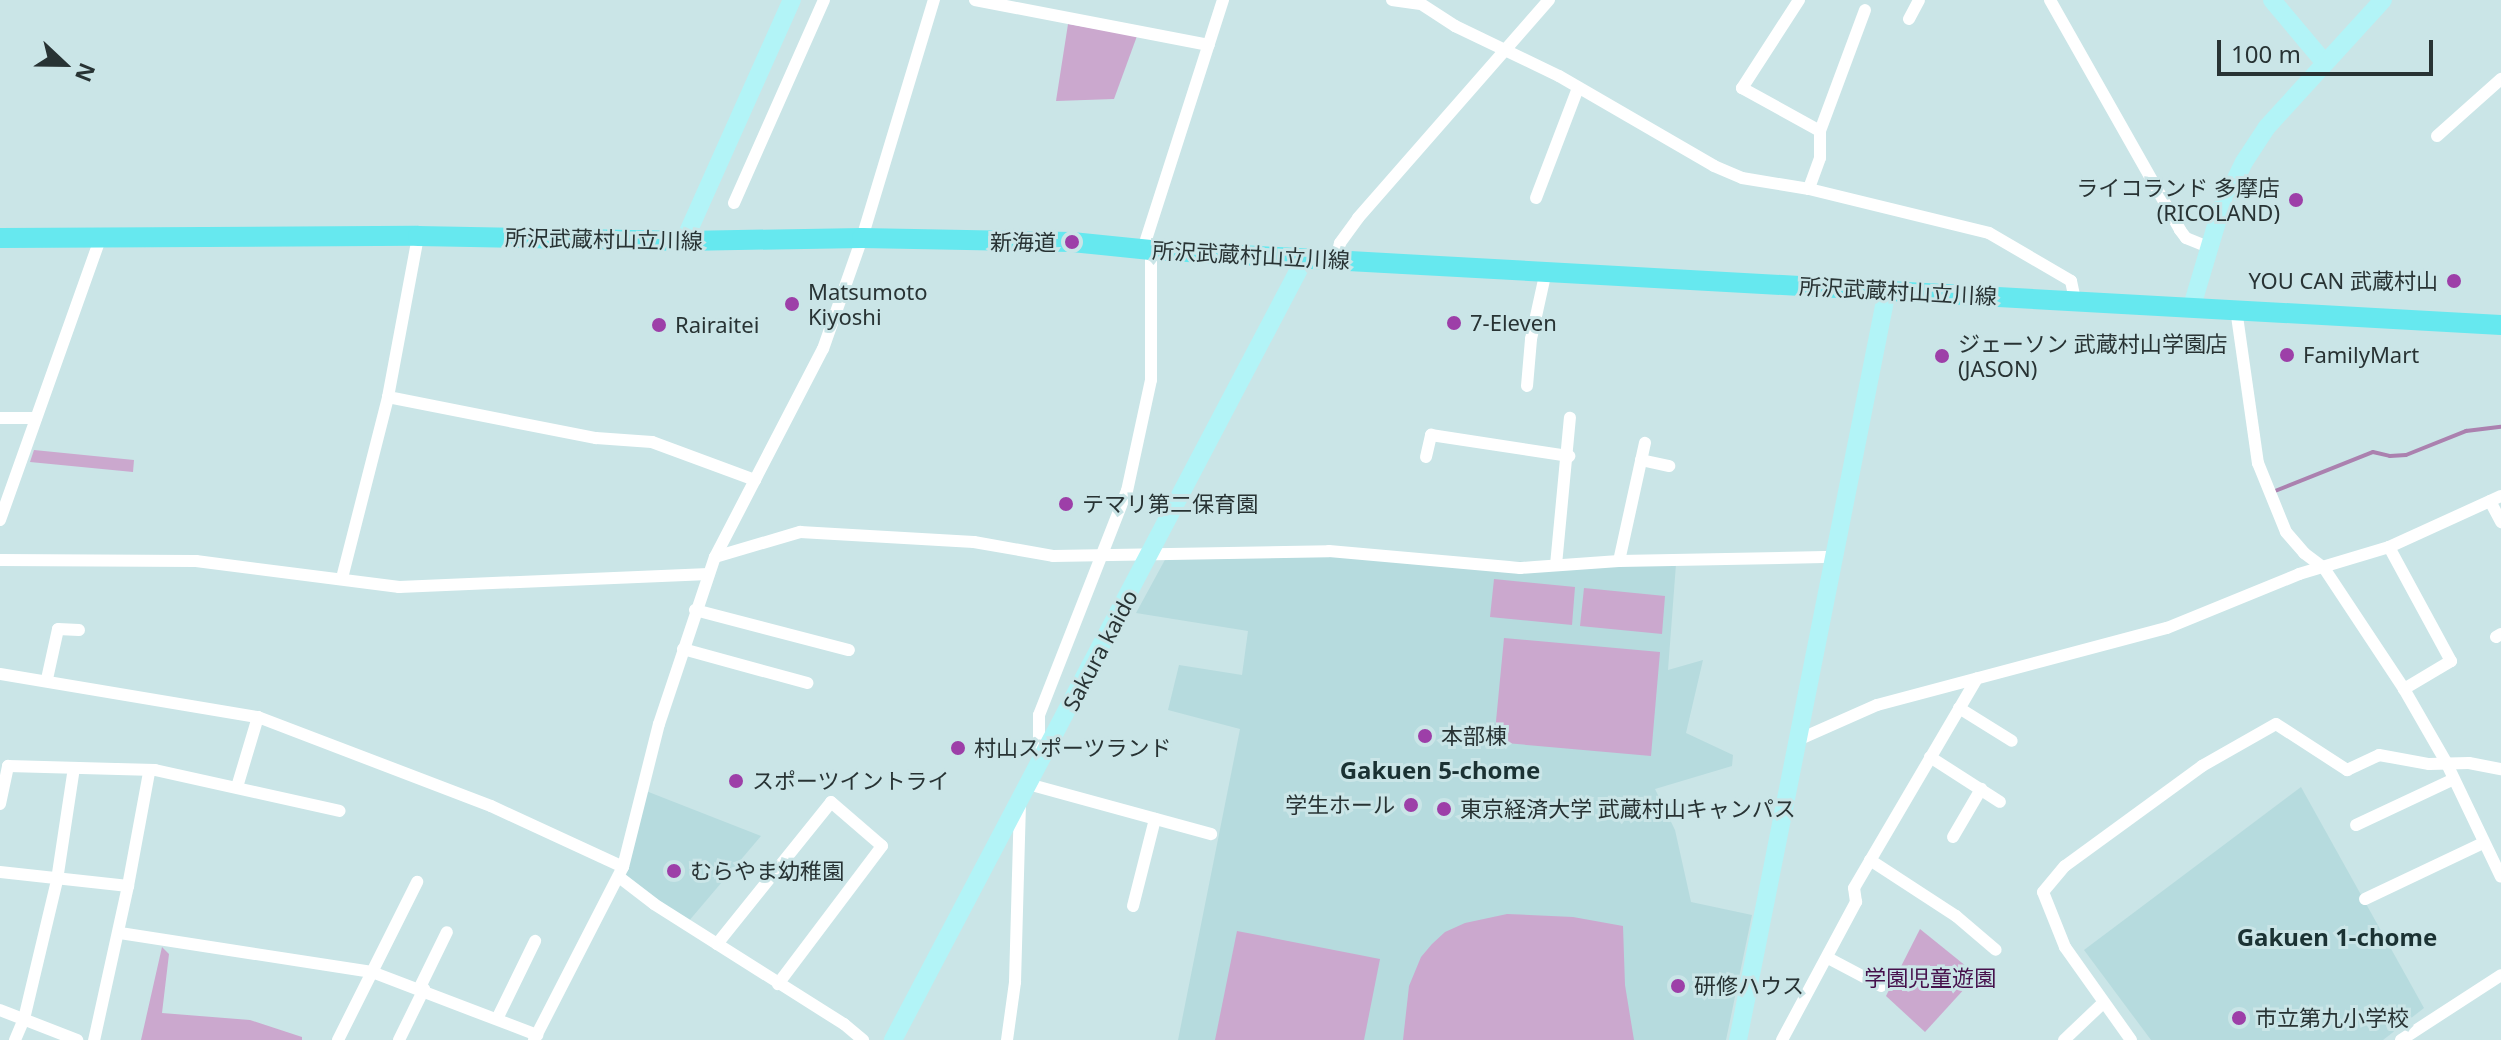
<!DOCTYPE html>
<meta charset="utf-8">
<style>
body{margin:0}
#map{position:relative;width:2501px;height:1040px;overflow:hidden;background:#cae5e7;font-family:"Noto Sans","Noto Sans JP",sans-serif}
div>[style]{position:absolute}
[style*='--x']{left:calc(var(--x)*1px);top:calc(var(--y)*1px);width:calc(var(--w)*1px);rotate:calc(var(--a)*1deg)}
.built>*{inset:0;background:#b6dbde}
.green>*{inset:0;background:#cba8ce}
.stream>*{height:4px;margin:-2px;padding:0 2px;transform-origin:2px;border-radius:2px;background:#ab81af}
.street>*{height:12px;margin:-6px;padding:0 6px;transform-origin:6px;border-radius:6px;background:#fff}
.secondary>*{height:18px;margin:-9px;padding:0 9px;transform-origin:9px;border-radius:9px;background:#b2f4f7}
.primary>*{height:20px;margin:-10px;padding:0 10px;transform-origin:10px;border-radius:10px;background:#66e8ef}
.dots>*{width:22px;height:22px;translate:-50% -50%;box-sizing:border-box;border:4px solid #cae5e7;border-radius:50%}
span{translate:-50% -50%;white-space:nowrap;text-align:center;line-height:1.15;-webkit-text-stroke:6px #cae5e7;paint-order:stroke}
.poi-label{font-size:22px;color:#283334}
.right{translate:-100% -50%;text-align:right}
.left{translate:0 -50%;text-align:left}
.street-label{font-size:22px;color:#283334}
.park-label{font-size:22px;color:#46114c}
.neighbourhood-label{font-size:24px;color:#1b3233;font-weight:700}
.north{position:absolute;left:24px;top:24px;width:80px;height:80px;-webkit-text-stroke:6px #cae5e7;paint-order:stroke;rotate:112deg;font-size:22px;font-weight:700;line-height:32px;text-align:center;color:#283334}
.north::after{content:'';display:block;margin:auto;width:28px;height:36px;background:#283334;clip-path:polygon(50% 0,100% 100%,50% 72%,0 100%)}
.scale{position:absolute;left:2217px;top:40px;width:216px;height:36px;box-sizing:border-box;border:4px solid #283334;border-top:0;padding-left:10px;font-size:24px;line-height:28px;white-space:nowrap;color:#283334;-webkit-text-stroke:6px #cae5e7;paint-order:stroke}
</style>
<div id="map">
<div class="built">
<i style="clip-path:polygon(1290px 551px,1366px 559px,1676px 564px,1668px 670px,1703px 660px,1686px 733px,1733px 755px,1732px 766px,1655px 789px,1675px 830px,1691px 902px,1752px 915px,1726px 1040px,1178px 1040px,1240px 729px,1168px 710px,1179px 665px,1242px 675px,1248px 631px,1136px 613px,1167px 556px)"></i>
<i style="clip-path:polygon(2301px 787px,2424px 1008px,2383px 1040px,2151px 1040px,2084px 950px)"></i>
<i style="clip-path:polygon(646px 791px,761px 836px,688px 922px,626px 875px)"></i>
</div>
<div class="green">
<i style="clip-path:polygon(1068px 24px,1137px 36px,1114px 99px,1056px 101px)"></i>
<i style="clip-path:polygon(34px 450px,134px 460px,133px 472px,30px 462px)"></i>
<i style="clip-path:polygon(1494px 579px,1575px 587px,1572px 625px,1490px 617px)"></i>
<i style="clip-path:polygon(1584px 588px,1665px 596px,1662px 634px,1580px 626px)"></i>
<i style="clip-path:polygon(1504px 638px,1660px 652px,1651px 756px,1494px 742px)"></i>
<i style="clip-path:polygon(1507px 914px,1573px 917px,1623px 926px,1625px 985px,1634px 1040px,1403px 1040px,1409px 986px,1421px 957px,1432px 944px,1445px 932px,1465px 923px)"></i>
<i style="clip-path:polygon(1920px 929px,1977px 975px,1925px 1032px,1886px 996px)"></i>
<i style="clip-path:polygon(1237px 931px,1380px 959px,1364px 1040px,1215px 1040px)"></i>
<i style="clip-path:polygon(162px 947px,169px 954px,162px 1013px,250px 1020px,302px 1037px,302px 1040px,141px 1040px)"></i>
</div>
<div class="stream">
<i style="--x:2275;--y:491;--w:105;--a:-21.7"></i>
<i style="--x:2373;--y:452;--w:17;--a:13"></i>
<i style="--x:2390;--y:456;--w:16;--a:-4"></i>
<i style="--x:2406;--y:455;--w:65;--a:-21.8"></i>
<i style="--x:2466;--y:431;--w:35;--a:-7"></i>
</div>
<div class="street">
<i style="--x:975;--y:0;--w:238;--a:10.9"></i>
<i style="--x:1392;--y:0;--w:27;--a:8"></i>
<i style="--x:1415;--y:0;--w:48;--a:33"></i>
<i style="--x:1455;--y:26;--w:115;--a:25.7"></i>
<i style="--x:1559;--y:76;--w:179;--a:30.1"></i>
<i style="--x:1714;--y:166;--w:30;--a:23"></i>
<i style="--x:1742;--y:178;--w:68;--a:9.3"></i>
<i style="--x:1809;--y:189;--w:185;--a:13.7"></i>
<i style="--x:1989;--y:233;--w:95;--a:30.3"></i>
<i style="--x:2071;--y:281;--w:19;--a:78"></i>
<i style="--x:1799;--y:0;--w:105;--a:122.9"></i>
<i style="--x:1742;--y:88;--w:89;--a:28.9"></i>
<i style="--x:1820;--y:131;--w:27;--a:90"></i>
<i style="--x:1820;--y:158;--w:33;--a:110"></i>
<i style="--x:2050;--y:0;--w:264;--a:60.5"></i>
<i style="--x:2180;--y:230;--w:10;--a:53"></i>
<i style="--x:2186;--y:238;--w:24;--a:22"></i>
<i style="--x:1909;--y:19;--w:21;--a:-62"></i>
<i style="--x:1820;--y:131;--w:129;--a:-69.6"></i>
<i style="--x:2437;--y:136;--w:86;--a:-41.7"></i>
<i style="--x:1536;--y:198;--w:118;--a:-69.1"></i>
<i style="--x:734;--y:203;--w:222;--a:-66.1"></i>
<i style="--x:1143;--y:249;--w:262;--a:-72.2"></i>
<i style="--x:1336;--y:259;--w:16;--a:-76"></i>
<i style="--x:1340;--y:243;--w:31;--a:-54"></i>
<i style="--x:1358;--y:218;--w:290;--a:-48.8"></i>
<i style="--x:2236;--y:309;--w:156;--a:81.9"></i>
<i style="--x:2258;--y:463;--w:74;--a:67.9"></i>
<i style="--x:2286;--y:532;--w:28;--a:49"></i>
<i style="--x:2304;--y:553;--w:25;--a:37"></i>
<i style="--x:2324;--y:568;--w:145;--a:56.5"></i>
<i style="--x:2404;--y:689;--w:84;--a:60.1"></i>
<i style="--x:2446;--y:762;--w:127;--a:64.4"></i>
<i style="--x:1527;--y:386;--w:47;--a:-85.1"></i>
<i style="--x:1531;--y:339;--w:70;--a:-77.6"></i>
<i style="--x:388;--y:397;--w:212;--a:11.2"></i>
<i style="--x:596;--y:438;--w:56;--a:4.1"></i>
<i style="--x:652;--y:442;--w:110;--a:20.3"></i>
<i style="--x:0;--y:418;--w:36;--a:0"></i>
<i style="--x:1426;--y:457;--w:23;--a:-77"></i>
<i style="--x:1431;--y:435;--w:140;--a:8.7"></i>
<i style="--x:1641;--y:460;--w:29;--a:12"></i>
<i style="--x:2490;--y:501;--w:24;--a:62"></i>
<i style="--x:0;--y:520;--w:301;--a:-70.4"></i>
<i style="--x:2389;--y:547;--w:130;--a:61.5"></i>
<i style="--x:2451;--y:661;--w:55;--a:149.2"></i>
<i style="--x:715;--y:557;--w:89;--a:-16.4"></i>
<i style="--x:800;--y:532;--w:174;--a:3.3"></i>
<i style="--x:974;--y:542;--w:80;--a:10"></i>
<i style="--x:1053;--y:556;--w:276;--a:-1"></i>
<i style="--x:1329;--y:551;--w:192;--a:5.1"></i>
<i style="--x:1520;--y:568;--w:99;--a:-4"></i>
<i style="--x:1619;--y:561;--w:217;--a:-1.1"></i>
<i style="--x:0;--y:560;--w:196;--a:0.3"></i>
<i style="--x:196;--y:561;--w:205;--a:7.3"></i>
<i style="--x:399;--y:587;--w:310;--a:-2.4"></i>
<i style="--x:1619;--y:561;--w:121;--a:-77.6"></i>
<i style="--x:1556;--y:565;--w:148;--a:-84.6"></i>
<i style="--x:342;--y:578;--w:187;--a:-75.7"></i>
<i style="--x:388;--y:397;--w:164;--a:-79.4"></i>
<i style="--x:695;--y:610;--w:159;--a:14.6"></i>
<i style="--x:2496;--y:637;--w:6;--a:-31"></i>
<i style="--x:683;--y:649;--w:129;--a:15.3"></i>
<i style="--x:0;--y:674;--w:262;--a:9.5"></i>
<i style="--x:258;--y:717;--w:249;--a:20.9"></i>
<i style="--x:491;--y:806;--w:145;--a:24.8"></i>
<i style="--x:47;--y:679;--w:51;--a:-77.6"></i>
<i style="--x:58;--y:629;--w:21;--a:3"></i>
<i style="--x:1959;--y:708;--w:62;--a:31.9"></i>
<i style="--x:1800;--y:739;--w:84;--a:-23.8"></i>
<i style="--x:1877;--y:705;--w:300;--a:-14.9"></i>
<i style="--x:2167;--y:628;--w:143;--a:-22.2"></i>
<i style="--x:2299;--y:574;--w:94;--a:-16.7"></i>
<i style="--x:2389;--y:547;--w:123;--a:-24.5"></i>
<i style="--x:1039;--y:756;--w:41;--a:-90"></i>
<i style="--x:1039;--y:715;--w:241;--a:-68.6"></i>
<i style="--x:1127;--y:491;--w:114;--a:-77.8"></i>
<i style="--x:1151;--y:380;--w:130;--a:-90"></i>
<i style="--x:1930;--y:757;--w:83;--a:32.7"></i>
<i style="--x:1028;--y:784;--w:190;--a:15.3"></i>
<i style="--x:237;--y:787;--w:73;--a:-73.3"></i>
<i style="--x:0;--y:804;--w:39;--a:-78"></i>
<i style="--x:8;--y:766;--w:147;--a:1.6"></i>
<i style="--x:155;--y:770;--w:189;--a:12.5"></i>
<i style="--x:2356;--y:825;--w:108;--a:-25.1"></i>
<i style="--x:1953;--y:837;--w:56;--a:-59.7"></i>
<i style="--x:1870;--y:860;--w:103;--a:33.1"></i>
<i style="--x:1956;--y:916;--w:52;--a:40.4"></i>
<i style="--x:0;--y:872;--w:129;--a:6.2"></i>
<i style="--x:128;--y:886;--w:158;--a:102.4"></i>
<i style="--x:619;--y:877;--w:44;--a:37.6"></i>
<i style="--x:654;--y:904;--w:225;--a:32.3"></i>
<i style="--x:844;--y:1024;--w:25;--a:40"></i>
<i style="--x:128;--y:886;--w:115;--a:-79.5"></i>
<i style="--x:2365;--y:899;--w:131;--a:-25.4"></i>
<i style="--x:1133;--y:906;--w:90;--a:-75.8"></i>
<i style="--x:120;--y:933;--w:255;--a:8.8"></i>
<i style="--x:372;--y:972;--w:177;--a:20.9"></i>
<i style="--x:717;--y:944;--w:182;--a:-51.2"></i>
<i style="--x:831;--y:802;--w:67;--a:40.8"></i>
<i style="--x:882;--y:846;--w:173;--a:127"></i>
<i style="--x:1828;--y:958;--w:60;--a:27.8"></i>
<i style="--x:420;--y:987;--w:61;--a:-63.9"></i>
<i style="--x:0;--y:1010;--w:83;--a:21.3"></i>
<i style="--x:497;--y:1019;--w:87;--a:-64"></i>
<i style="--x:15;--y:1040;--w:23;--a:-67"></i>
<i style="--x:24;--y:1019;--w:143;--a:-76.6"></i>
<i style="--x:57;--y:880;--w:113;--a:-81.4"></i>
<i style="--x:338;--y:1040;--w:177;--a:-63.4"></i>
<i style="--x:399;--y:1040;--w:57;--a:-63.9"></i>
<i style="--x:534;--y:1040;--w:195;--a:-62.8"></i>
<i style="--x:623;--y:867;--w:147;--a:-75.9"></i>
<i style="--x:659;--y:724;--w:176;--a:-71.5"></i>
<i style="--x:715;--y:557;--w:234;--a:-62.6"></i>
<i style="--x:823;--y:349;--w:118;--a:-70.6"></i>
<i style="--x:862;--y:238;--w:249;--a:-73.2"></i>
<i style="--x:1007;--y:1040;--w:59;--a:-82.1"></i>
<i style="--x:1015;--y:982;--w:175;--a:-88.4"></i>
<i style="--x:1782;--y:1040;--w:157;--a:-61.8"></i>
<i style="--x:1856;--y:902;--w:14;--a:-98"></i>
<i style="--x:1854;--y:888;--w:243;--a:-59.6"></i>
<i style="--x:2064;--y:1040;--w:54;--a:-43.5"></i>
<i style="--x:2131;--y:1040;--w:114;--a:-125.4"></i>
<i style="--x:2065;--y:947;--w:59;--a:-111.8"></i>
<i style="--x:2043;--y:892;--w:34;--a:-50"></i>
<i style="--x:2065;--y:866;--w:170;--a:-36.1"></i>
<i style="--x:2202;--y:766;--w:85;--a:-29.6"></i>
<i style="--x:2276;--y:724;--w:85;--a:32.9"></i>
<i style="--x:2347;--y:770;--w:35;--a:-25"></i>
<i style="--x:2379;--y:755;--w:51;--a:10.2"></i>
<i style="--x:2429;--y:764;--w:40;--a:-1.4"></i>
<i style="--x:2469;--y:763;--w:33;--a:11"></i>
<i style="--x:2401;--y:1040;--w:119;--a:-33"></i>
</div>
<div class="secondary">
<i style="--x:2272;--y:0;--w:81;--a:50"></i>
<i style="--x:684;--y:241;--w:264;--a:-65.9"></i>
<i style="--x:2192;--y:306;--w:101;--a:-73.4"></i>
<i style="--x:2221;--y:209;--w:52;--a:-63.9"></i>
<i style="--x:2244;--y:162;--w:42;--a:-56.7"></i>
<i style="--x:2267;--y:127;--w:172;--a:-47.6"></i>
<i style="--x:893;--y:1040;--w:884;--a:-62.22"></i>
<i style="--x:1738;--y:1040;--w:764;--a:-78.75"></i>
</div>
<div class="primary">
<i style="--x:0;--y:238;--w:418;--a:-0.3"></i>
<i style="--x:418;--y:236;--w:266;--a:1.1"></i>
<i style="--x:684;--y:241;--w:178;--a:-1"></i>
<i style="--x:862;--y:238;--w:210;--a:1.1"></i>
<i style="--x:1072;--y:242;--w:79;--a:5.8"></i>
<i style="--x:1151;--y:250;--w:1352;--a:3.18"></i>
</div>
<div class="dots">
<i style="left:2296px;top:200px;background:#9d3fa8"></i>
<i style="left:1072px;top:242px;background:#9d3fa8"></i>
<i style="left:2454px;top:281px;background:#9d3fa8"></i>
<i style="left:792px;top:304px;background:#9d3fa8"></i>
<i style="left:1454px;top:323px;background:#9d3fa8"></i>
<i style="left:659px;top:325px;background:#9d3fa8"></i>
<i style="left:2287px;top:355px;background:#9d3fa8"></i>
<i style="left:1942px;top:356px;background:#9d3fa8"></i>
<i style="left:1066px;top:504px;background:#9d3fa8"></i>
<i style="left:1425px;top:736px;background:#9d3fa8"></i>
<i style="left:958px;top:748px;background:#9d3fa8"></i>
<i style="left:736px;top:781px;background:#9d3fa8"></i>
<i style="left:1411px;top:805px;background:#9d3fa8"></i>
<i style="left:1444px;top:809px;background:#9d3fa8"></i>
<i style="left:674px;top:871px;background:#9d3fa8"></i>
<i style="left:1678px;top:986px;background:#9d3fa8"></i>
<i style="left:2239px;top:1018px;background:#9d3fa8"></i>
</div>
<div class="poi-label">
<span class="right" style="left:2280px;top:200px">ライコランド 多摩店<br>(RICOLAND)</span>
<span class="right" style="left:1056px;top:242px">新海道</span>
<span class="right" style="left:2438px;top:281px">YOU CAN 武蔵村山</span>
<span class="left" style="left:808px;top:304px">Matsumoto<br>Kiyoshi</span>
<span class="left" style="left:1470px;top:323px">7-Eleven</span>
<span class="left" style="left:675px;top:325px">Rairaitei</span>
<span class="left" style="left:1958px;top:356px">ジェーソン 武蔵村山学園店<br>(JASON)</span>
<span class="left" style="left:2303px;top:355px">FamilyMart</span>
<span class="left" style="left:1082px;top:504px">テマリ第二保育園</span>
<span class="left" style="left:1441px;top:736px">本部棟</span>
<span class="left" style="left:974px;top:748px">村山スポーツランド</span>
<span class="left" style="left:752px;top:781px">スポーツイントライ</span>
<span class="right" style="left:1395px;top:805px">学生ホール</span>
<span class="left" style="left:1460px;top:809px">東京経済大学 武蔵村山キャンパス</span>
<span class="left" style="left:690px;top:871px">むらやま幼稚園</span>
<span class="left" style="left:1694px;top:986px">研修ハウス</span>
<span class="left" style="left:2255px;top:1018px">市立第九小学校</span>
</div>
<div class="street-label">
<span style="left:604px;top:239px;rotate:1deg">所沢武蔵村山立川線</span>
<span style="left:1251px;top:255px;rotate:3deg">所沢武蔵村山立川線</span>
<span style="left:1898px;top:291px;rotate:3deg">所沢武蔵村山立川線</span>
<span style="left:1100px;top:650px;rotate:-62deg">Sakura kaido</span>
</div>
<div class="park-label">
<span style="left:1930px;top:978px">学園児童遊園</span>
</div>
<div class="neighbourhood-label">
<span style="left:1440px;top:770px">Gakuen 5-chome</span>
<span style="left:2337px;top:937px">Gakuen 1-chome</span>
</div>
<div class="north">N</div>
<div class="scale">100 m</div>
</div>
